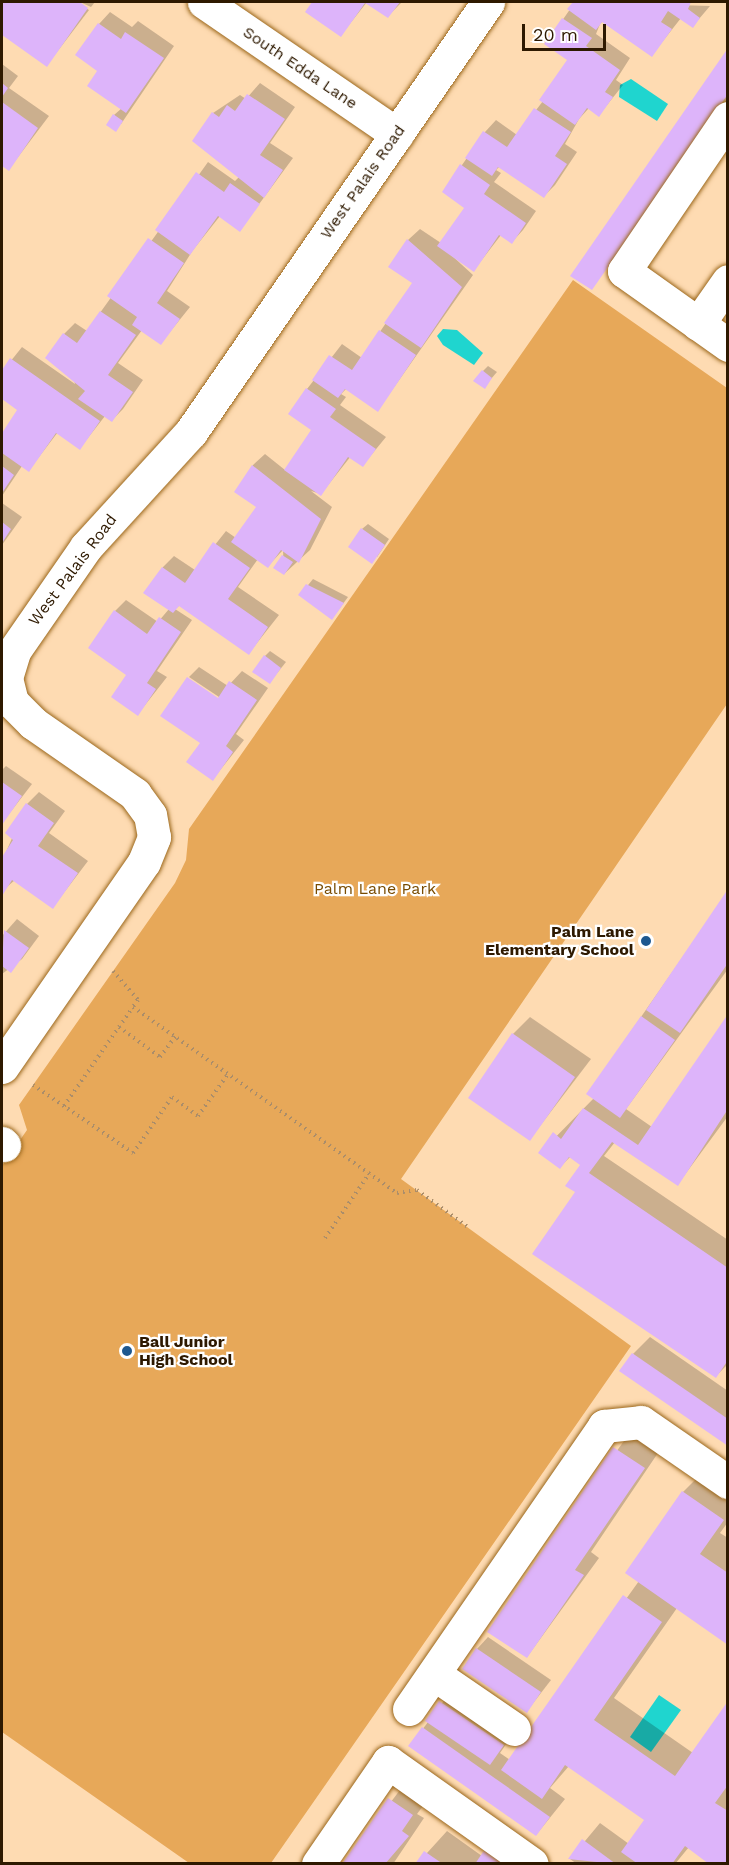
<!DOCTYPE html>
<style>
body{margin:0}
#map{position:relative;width:729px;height:1865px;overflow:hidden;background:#fedbb2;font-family:"Work Sans",sans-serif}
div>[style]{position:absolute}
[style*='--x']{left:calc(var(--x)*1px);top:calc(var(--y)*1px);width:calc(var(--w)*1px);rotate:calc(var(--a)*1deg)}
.green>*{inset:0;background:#e7a859}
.water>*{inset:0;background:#1fd5cf}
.shadow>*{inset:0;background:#0003}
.building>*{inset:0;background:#ddb4fa}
.path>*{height:4px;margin-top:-2px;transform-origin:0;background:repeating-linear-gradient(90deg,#aa8d6a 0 1.5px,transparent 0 6px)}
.roads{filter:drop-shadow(0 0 2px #9b671b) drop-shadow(0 0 2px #9b671b)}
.minor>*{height:33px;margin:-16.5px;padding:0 16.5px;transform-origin:16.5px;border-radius:16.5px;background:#fff}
.dots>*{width:16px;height:16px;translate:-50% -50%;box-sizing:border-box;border:3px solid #fff;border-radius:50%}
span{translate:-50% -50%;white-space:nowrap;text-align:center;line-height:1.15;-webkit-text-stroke:4.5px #fff;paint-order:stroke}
.street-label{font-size:16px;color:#2e1900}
.park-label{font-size:16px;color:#784b01}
.poi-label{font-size:16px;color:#2e1900;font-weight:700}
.right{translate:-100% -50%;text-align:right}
.left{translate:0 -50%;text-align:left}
.frame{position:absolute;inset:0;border:3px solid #2e1900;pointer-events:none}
.scale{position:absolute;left:522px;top:24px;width:84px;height:27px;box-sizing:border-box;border:3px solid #2e1900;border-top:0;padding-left:8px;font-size:18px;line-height:21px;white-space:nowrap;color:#2e1900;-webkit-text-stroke:4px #fff;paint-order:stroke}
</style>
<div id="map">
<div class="green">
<i style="clip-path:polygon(573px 280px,727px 388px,727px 704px,401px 1179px,631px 1346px,271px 1863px,189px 1863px,2px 1732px,2px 1166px,27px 1130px,19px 1105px,175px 883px,186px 860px,189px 829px)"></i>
</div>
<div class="water">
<i style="clip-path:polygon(631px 79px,668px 104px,657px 121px,619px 97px,620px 85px)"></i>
<i style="clip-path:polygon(443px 329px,457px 330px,483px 353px,474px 365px,443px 345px,437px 336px)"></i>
<i style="clip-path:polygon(659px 1695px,681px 1710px,651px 1752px,630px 1737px)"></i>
</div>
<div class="shadow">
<i style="clip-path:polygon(2px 2px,74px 2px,89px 10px,47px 65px,2px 34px)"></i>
<i style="clip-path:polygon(80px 2px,95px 2px,91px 7px)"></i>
<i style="clip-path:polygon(314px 2px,402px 2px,388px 16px,367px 2px,341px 35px,307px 12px)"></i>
<i style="clip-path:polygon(575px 2px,710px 6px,693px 26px,681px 18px,652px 55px,603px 21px,600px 24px,596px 34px,630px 58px,616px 80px,623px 85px,599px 115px,589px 108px,579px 119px,565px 144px,577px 152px,555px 185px,544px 196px,500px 166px,496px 170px,501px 173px,494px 182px,536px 211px,523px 230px,512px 242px,501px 235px,474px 270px,449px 253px,473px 275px,378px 410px,346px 389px,341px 394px,346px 397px,340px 405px,386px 437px,363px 465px,351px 456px,321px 494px,311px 491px,332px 507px,310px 550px,284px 574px,283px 550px,268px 566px,258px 559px,238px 587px,279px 615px,249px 653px,180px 605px,175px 609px,192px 620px,157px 671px,167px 677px,138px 714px,115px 611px,126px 600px,158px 622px,169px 609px,145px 592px,163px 567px,174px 556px,195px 570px,226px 531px,236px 538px,258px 506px,236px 491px,253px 465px,265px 454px,285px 470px,313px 430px,307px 389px,342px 344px,362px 358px,414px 282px,408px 240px,420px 229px,441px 243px,466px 207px,462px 165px,485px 132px,496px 120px,517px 135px,543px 101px,569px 59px,546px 44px)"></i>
<i style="clip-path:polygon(110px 12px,132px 27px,138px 21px,174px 46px,121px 124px,114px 115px,122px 108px,99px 71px,99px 24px)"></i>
<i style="clip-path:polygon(728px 51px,728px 99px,592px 288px)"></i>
<i style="clip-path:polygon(2px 64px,18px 76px,9px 88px,49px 116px,9px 169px,2px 165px)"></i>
<i style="clip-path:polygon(260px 83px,295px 107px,270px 143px,293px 158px,240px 230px,220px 216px,193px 250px,167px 291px,190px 307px,161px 343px,142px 330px,118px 363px,143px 380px,123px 409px,111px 421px,105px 416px,80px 448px,58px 432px,29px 470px,22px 466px,2px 496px,2px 435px,19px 410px,2px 397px,2px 372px,22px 347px,75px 384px,64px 334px,75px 323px,87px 331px,208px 162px,235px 181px,240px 176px,213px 113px,240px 95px,246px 99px)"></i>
<i style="clip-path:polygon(488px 366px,497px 372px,484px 387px,483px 371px)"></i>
<i style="clip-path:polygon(2px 503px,22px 517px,2px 545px)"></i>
<i style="clip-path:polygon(368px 524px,389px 539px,377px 557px,362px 529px)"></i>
<i style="clip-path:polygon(313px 579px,348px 597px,337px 612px,300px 595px)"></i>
<i style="clip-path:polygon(270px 651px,286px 662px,270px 682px,265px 656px)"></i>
<i style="clip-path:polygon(199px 667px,228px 686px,242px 671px,268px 688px,236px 734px,244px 740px,213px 779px,202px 743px,225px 701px,189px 677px)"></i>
<i style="clip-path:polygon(6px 766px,32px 784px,2px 823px,2px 770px)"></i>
<i style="clip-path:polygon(39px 792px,65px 811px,49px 833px,88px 861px,53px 907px,15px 880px,2px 891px,2px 861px,27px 804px)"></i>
<i style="clip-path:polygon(728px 892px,728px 969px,626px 1109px,652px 1127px,728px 1016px,728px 1116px,678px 1184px,615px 1142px,604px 1156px,728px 1240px,728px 1364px,716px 1376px,578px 1192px,582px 1164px,571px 1156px,560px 1167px,540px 1153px,594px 1098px,588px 1093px)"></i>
<i style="clip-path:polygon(17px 919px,39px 936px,22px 959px,2px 974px,2px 936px)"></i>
<i style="clip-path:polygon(530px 1017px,591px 1059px,530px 1139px,513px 1034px)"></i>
<i style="clip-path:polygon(650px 1337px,728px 1391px,728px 1444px,633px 1354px)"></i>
<i style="clip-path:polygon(631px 1431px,660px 1450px,591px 1552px,599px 1558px,527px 1657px,489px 1631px)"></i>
<i style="clip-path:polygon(704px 1471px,728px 1487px,728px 1522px,720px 1533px,728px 1538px,728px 1643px,677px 1608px,614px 1698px,693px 1753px,728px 1703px,728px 1864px,689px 1847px,675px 1864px,577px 1864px,570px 1859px,600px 1823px,629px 1844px,646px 1819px,569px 1766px,550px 1788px,565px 1799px,536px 1835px,410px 1746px,452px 1690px,514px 1733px,500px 1753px,510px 1760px,639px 1581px,683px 1492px)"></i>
<i style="clip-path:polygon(488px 1637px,551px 1680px,527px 1711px,477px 1649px)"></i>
<i style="clip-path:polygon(406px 1782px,429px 1798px,417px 1814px,424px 1818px,393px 1864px,344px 1864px)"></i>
<i style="clip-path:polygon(447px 1831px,482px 1856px,534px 1864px,417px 1864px)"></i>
</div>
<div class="building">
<i style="clip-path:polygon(2px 2px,80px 2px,88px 8px,47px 67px,2px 35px)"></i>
<i style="clip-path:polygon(312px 2px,400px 2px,388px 18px,365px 3px,341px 37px,305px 12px)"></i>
<i style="clip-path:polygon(573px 2px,691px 2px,688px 9px,700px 18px,693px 28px,668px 11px,661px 22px,672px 29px,652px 57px,602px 22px,596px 30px,567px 9px)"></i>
<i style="clip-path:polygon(562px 18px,592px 38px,586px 46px,620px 70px,605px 92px,613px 97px,599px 117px,587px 108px,575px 125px,539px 100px,567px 60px,544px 44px)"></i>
<i style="clip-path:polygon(98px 23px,121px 39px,125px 32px,164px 58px,126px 113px,87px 86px,97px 71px,75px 55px)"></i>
<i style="clip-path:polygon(728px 48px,728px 94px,592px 290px,570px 276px)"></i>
<i style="clip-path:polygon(2px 83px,8px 88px,2px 97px)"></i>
<i style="clip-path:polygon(247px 94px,285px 119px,260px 155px,283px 170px,264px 198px,192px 141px,212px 112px,219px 117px,227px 105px,235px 111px)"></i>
<i style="clip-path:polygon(2px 102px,38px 128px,9px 171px,2px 166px)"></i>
<i style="clip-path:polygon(534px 108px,571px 132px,555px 156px,567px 164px,544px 198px,498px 167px,492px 176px,465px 158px,483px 131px,507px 147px)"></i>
<i style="clip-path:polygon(113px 114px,123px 121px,116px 132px,106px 125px)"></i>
<i style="clip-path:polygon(460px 164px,490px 185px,484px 194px,526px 223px,512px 244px,499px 235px,474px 272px,437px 246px,464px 208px,442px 192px)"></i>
<i style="clip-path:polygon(196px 172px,224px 192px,230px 183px,260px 204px,240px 232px,218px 216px,190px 255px,155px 230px)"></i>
<i style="clip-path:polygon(148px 238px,184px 263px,157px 303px,180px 319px,161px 345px,132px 325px,137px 317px,107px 296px)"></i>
<i style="clip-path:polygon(407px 239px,462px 287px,421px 348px,384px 323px,412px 283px,388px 267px)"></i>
<i style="clip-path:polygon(100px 311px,136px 335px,108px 375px,133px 392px,112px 422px,78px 399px,85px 391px,45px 358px,63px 333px,77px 343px)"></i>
<i style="clip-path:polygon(379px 330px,416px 355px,378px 412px,345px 389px,338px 398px,312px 380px,329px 355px,352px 370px)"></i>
<i style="clip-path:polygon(10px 358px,100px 421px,80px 450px,56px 433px,29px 472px,2px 453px,2px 433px,17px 410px,2px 399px,2px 370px)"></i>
<i style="clip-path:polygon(482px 370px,492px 378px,485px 389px,473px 381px)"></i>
<i style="clip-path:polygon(306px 388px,336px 409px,330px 417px,376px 449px,363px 467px,348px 457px,321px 496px,284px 470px,311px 430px,288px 414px)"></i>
<i style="clip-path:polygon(252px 465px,321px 519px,299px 563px,281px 550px,268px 568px,231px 542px,256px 507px,234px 492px)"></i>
<i style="clip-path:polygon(2px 466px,14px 475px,2px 493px)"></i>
<i style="clip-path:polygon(2px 522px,11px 529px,2px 543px)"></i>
<i style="clip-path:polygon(361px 528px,385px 545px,372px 564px,348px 547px)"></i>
<i style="clip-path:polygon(213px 542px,250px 568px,228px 599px,268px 627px,249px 655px,179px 606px,173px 613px,143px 593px,162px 567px,185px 583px)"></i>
<i style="clip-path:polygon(282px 555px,293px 562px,284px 575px,273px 568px)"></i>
<i style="clip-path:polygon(306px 584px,344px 603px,332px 620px,298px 595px)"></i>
<i style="clip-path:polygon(114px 610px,147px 634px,159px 617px,181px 632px,147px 683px,156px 689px,138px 716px,111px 697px,126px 675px,88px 648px)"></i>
<i style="clip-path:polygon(264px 655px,281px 668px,270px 684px,252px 672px)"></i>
<i style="clip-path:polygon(187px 677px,218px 698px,229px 681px,257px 700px,226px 746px,233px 752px,213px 781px,186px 762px,200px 743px,160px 716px)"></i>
<i style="clip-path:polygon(2px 782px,22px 796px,2px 825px)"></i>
<i style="clip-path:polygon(26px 803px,54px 823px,38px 846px,78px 873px,53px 909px,12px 880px,2px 896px,2px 857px,13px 840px,5px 833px)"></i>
<i style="clip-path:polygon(728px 889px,728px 963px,680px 1033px,646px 1010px)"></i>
<i style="clip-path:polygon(4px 930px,29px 948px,11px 973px,2px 966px)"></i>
<i style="clip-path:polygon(728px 1014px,728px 1109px,678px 1186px,612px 1142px,589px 1173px,728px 1268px,728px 1360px,716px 1378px,532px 1254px,575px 1192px,565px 1186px,580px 1165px,569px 1157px,560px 1169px,538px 1153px,553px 1132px,561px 1139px,583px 1108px,638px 1145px)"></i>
<i style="clip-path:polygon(641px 1016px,675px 1040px,620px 1118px,586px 1094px)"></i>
<i style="clip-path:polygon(512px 1033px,575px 1077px,530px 1141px,468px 1098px)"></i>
<i style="clip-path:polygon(632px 1353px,728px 1419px,728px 1446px,619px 1371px)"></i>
<i style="clip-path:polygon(613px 1447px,645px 1468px,575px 1570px,584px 1575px,527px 1658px,487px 1632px)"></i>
<i style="clip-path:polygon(682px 1491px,724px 1520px,700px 1554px,728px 1573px,728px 1645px,625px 1573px)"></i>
<i style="clip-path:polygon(623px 1595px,662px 1622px,594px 1720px,675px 1776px,728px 1701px,728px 1785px,715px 1803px,728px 1811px,728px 1864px,709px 1864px,685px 1846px,672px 1864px,638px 1864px,621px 1852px,644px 1820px,565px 1765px,542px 1799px,501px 1770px)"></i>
<i style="clip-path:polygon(476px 1648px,541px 1692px,527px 1713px,462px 1669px)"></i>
<i style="clip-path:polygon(439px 1701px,504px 1745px,490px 1765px,425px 1721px)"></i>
<i style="clip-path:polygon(422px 1727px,550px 1817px,536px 1836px,408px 1746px)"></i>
<i style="clip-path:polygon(388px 1798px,413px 1815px,402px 1831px,409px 1836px,385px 1864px,342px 1864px)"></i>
<i style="clip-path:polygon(582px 1839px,616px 1864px,568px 1859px)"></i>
<i style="clip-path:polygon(485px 1849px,506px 1864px,475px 1864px)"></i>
<i style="clip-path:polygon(424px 1851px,443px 1864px,415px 1864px)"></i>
</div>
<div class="path">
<i style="--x:113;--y:971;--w:38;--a:49"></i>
<i style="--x:138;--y:1000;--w:9;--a:126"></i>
<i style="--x:133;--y:1007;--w:323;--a:35.2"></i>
<i style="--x:397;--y:1193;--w:20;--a:-9"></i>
<i style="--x:417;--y:1190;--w:63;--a:36"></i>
<i style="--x:119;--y:1027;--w:24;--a:-55"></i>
<i style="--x:33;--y:1085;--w:121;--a:34.2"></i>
<i style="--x:133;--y:1153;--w:68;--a:-55.1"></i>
<i style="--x:172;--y:1097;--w:32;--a:36"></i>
<i style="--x:198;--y:1116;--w:52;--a:-54.5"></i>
<i style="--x:64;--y:1106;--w:96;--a:-55.2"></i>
<i style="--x:119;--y:1027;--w:51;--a:36.2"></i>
<i style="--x:160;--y:1057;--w:26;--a:-53"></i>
<i style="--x:325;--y:1238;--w:78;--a:-55.5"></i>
</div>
<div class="roads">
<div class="minor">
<i style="--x:204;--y:2;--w:234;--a:34.4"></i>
<i style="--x:728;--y:118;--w:185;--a:124.2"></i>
<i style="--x:624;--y:271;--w:128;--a:35.4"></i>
<i style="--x:698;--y:324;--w:52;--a:-55.1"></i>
<i style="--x:2;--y:1067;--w:249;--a:-55.3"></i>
<i style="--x:144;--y:862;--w:27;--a:-68"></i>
<i style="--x:154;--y:837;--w:22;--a:-100"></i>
<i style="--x:150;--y:815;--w:26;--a:-126"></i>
<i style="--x:135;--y:794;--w:124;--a:-145.2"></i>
<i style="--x:33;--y:723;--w:30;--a:-135"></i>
<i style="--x:12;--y:702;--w:25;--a:-104"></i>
<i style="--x:6;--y:678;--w:28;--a:-73"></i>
<i style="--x:14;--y:651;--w:126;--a:-55.3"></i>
<i style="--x:86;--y:547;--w:156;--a:-47.6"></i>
<i style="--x:191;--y:432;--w:523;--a:-55.37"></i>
<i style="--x:2;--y:1143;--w:3;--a:45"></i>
<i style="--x:434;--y:1674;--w:97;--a:34.5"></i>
<i style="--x:409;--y:1709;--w:344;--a:-55.4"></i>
<i style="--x:604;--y:1426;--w:37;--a:-6"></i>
<i style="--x:641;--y:1422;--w:106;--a:34.6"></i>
<i style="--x:318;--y:1864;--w:124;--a:-55.5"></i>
<i style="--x:388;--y:1762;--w:176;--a:35.3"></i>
</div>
</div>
<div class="dots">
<i style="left:646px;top:941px;background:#1e588f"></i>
<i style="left:127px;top:1351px;background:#1e588f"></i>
</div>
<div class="street-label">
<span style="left:300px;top:68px;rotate:34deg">South Edda Lane</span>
<span style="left:363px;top:182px;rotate:-55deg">West Palais Road</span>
<span style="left:73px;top:570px;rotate:-53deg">West Palais Road</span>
</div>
<div class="park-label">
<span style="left:375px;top:889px">Palm Lane Park</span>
</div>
<div class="poi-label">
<span class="right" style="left:634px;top:941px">Palm Lane<br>Elementary School</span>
<span class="left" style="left:139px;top:1351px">Ball Junior<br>High School</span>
</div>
<div class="frame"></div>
<div class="scale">20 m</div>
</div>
